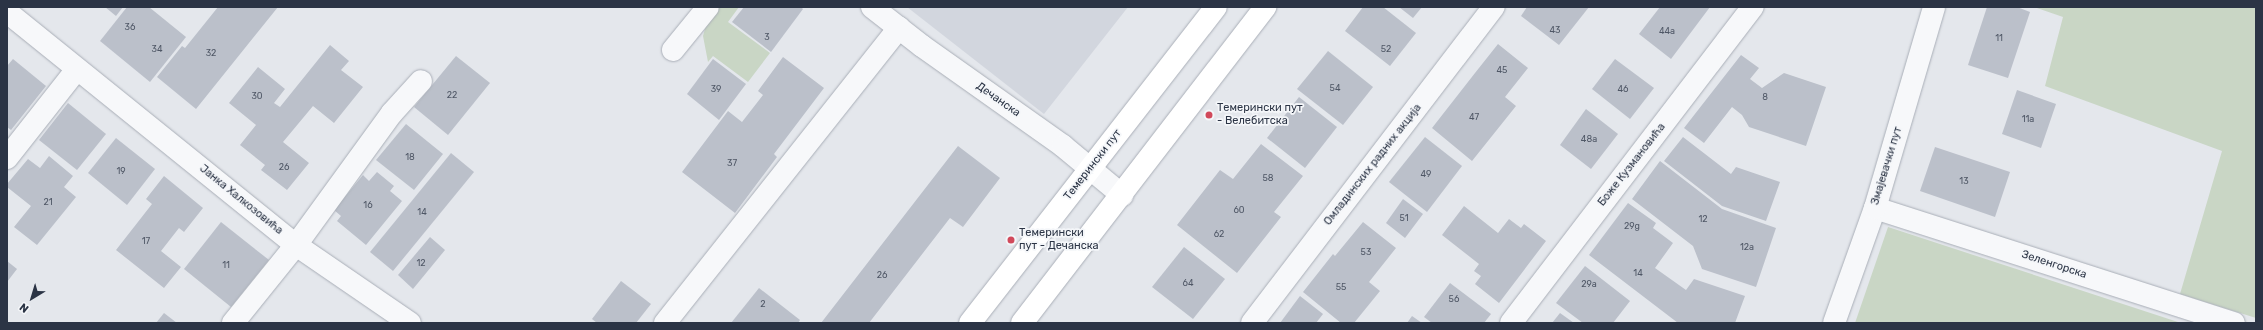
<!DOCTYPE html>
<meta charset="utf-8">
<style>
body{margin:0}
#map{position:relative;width:2263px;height:330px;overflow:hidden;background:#e4e7ec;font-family:Rubik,sans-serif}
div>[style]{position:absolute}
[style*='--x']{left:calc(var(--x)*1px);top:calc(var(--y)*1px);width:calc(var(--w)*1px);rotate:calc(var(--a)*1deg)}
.built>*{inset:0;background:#d2d6de}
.green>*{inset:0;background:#c9d6c5}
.building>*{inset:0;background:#bbc0ca}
.roads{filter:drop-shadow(0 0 1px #a9aeb7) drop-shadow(0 0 1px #a9aeb7)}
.minor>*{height:22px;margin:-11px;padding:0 11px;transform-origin:11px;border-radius:11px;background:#f7f8fa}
.major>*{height:22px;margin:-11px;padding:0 11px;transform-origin:11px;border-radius:11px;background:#fff}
.dots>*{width:11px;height:11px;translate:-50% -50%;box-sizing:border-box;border:2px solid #f4f6f9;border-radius:50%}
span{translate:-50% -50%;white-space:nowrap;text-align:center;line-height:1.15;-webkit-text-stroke:3.5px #f4f6f9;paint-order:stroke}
.number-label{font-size:9px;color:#4f5766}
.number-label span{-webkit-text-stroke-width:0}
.street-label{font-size:11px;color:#2b3445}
.poi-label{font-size:11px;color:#2b3445}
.left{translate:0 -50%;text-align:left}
.frame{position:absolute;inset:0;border:8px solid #2b3445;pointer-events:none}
.north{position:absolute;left:12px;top:278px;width:40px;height:40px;-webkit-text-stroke:3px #f4f6f9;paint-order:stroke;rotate:218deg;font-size:11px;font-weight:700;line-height:16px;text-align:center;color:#2b3445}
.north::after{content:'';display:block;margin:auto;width:14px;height:18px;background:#2b3445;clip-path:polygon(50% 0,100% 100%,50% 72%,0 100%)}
</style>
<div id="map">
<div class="built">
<i style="clip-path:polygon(907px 7px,1128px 7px,1044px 114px)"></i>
</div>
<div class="green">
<i style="clip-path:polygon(716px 7px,739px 7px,728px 22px,770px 53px,748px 82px,713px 56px,708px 62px,703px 36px,707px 22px)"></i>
<i style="clip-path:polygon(2034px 7px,2256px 7px,2256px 318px,2180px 294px,2222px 151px,2045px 86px,2063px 17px)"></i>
<i style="clip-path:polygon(1888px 227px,2181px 323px,1855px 323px)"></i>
</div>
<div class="building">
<i style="clip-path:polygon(105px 7px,123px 7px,116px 16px)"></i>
<i style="clip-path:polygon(127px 7px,149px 7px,186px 37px,150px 82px,100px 41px)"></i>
<i style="clip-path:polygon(218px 7px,278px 7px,196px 109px,157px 77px,182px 46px,185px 48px)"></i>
<i style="clip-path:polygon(744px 7px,801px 7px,803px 9px,771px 52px,732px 22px)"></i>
<i style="clip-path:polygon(1363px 7px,1383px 7px,1416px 33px,1390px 66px,1345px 31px)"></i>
<i style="clip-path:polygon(1399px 7px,1422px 7px,1413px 18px)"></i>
<i style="clip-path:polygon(1527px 7px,1589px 7px,1559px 45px,1521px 16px)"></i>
<i style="clip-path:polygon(1660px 7px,1710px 7px,1671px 59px,1639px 34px)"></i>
<i style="clip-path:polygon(1987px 7px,2017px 7px,2030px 12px,2008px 78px,1968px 65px)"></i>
<i style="clip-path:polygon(1498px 44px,1528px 68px,1505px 97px,1516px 106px,1472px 161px,1432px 128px,1475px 73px,1493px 87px,1475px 73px)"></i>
<i style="clip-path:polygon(330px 45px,349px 61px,341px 70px,363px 87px,334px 123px,313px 106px,283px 142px,309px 163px,287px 190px,261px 170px,265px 165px,240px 145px,256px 125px,229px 103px,258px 67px,285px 89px,274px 103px,280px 107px)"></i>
<i style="clip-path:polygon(1328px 51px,1373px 87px,1343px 125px,1297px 89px)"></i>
<i style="clip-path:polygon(1741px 55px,1759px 68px,1750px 79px,1762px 88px,1784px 73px,1826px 87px,1806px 146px,1749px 127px,1742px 115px,1732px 107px,1704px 143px,1684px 128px)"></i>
<i style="clip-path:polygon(456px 56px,490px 83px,448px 135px,414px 107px)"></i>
<i style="clip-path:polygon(783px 57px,824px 88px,774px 154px,777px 157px,735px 213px,682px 172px,728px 111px,742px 122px,763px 95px,758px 91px)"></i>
<i style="clip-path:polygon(13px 59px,46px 86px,11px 130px,7px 127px,7px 66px)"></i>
<i style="clip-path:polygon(713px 59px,746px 84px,719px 120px,687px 94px)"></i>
<i style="clip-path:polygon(1615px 59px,1654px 88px,1630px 119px,1592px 89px)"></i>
<i style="clip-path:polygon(2017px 90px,2056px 104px,2041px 148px,2002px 134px)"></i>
<i style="clip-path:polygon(1299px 97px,1337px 127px,1305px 168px,1267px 138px)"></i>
<i style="clip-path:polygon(68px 103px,106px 134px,77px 170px,39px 140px)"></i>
<i style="clip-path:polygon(1586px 109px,1618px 134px,1591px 169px,1560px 145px)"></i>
<i style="clip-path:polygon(406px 124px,443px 154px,414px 190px,376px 160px)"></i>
<i style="clip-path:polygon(1425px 137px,1462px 166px,1427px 212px,1389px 182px)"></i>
<i style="clip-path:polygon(1683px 137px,1731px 174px,1736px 167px,1780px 182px,1766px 221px,1722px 206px,1664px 161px)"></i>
<i style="clip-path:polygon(116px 138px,155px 169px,127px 205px,88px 173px)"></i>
<i style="clip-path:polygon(1261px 144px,1303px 176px,1274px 212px,1281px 217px,1237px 273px,1177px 225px,1220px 170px,1233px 179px)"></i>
<i style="clip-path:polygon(958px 146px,1000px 178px,963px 227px,950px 218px,869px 323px,821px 323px)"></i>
<i style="clip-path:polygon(1935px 147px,2010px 172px,1995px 217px,1920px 191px)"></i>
<i style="clip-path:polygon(451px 153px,474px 172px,393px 271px,370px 252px)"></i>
<i style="clip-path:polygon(49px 156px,73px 176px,64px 187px,76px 197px,37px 245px,14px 227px,31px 206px,7px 187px,7px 184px,28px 159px,40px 168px)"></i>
<i style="clip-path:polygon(1660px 161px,1722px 209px,1776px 228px,1756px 287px,1702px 269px,1693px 246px,1632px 199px)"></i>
<i style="clip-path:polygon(377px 172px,394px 186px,390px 191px,402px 201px,366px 245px,337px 221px,341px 216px,334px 210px,363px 175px,369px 181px)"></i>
<i style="clip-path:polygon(164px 176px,203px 208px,184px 232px,179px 228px,161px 251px,181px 267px,164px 288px,116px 250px,152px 204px,146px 199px)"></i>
<i style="clip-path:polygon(1403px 199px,1423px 214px,1405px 238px,1386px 223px)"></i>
<i style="clip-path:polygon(1628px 203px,1656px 223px,1653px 228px,1673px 243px,1655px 268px,1686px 290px,1694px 279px,1745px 296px,1735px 323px,1678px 323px,1589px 255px)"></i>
<i style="clip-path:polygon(1464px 206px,1498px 233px,1509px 219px,1521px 228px,1524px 224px,1546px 241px,1499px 303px,1475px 284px,1481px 276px,1474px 271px,1479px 264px,1442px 235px)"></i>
<i style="clip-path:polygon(221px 222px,269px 260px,231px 307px,184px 269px)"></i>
<i style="clip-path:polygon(1363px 222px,1396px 248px,1369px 282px,1380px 291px,1354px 323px,1341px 323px,1303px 292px,1333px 254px,1335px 256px)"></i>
<i style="clip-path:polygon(430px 237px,445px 250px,413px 289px,398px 275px)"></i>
<i style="clip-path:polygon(1184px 247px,1225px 279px,1193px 319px,1152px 287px)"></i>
<i style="clip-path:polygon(7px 261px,17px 269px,7px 282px)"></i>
<i style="clip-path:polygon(1585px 266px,1630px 301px,1613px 323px,1583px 323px,1556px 303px)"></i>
<i style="clip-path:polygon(621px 281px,651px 304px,636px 323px,597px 323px,592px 319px)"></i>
<i style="clip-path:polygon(1450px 283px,1491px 314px,1484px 323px,1432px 323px,1424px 317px)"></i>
<i style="clip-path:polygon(759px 288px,800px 320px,798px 323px,731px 323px)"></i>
<i style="clip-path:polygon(1300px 296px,1323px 314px,1316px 323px,1280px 323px)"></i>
<i style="clip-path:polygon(164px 313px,177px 323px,156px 323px)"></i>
<i style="clip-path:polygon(1560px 313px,1574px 323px,1552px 323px)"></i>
<i style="clip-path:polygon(1412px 316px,1422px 323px,1407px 323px)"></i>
</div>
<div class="roads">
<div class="minor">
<i style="--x:872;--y:7;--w:63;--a:38"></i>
<i style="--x:922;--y:46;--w:173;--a:35.3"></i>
<i style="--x:1063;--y:146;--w:77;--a:39.7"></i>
<i style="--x:7;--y:12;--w:371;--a:38.9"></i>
<i style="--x:296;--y:245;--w:138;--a:34.4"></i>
<i style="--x:673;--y:50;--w:55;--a:-50.9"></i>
<i style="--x:7;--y:158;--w:113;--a:-51.8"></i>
<i style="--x:1875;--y:208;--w:377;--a:17.8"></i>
<i style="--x:233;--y:323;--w:100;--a:-51.1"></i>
<i style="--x:296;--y:245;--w:163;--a:-54"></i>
<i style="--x:392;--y:113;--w:43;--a:-47.8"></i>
<i style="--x:665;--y:323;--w:377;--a:-51.6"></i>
<i style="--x:1252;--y:323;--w:398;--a:-52.6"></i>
<i style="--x:1511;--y:323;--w:398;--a:-52.6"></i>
<i style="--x:1834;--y:323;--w:122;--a:-70.4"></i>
<i style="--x:1875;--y:208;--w:209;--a:-73.6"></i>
</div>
<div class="major">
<i style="--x:970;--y:323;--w:400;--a:-52.1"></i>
<i style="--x:1022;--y:323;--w:399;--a:-52.4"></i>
</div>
</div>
<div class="dots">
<i style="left:1209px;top:115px;background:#d1495b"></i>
<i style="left:1011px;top:240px;background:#d1495b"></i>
</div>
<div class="number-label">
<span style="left:130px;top:27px">36</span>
<span style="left:1555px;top:30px">43</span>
<span style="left:1667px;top:31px">44a</span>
<span style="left:767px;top:37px">3</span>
<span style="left:1999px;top:38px">11</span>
<span style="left:157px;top:49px">34</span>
<span style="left:1386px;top:49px">52</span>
<span style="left:211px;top:53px">32</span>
<span style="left:1502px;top:70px">45</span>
<span style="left:1335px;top:88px">54</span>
<span style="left:716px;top:89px">39</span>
<span style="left:1623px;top:89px">46</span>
<span style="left:452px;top:95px">22</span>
<span style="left:257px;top:96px">30</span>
<span style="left:1765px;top:97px">8</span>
<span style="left:1474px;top:117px">47</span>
<span style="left:2028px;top:119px">11a</span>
<span style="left:1589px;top:139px">48a</span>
<span style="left:410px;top:157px">18</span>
<span style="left:732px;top:163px">37</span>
<span style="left:284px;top:167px">26</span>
<span style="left:121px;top:171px">19</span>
<span style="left:1426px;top:174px">49</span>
<span style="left:1268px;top:178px">58</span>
<span style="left:1964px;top:181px">13</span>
<span style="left:48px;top:202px">21</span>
<span style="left:368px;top:205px">16</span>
<span style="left:1239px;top:210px">60</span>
<span style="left:422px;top:212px">14</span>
<span style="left:1404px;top:218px">51</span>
<span style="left:1703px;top:219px">12</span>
<span style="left:1632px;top:226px">29g</span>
<span style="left:1219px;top:234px">62</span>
<span style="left:146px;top:241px">17</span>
<span style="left:1747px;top:247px">12a</span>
<span style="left:1366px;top:252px">53</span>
<span style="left:421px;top:263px">12</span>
<span style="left:226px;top:265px">11</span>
<span style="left:1638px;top:273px">14</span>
<span style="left:882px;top:275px">26</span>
<span style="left:1188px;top:283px">64</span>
<span style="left:1589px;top:284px">29a</span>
<span style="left:1341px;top:287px">55</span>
<span style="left:1454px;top:299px">56</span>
<span style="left:763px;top:304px">2</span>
</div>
<div class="street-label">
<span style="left:998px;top:100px;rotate:35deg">Дечанска</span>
<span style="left:1093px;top:165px;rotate:-52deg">Темерински пут</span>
<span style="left:1373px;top:165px;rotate:-52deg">Омладинских радних акција</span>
<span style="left:1632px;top:165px;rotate:-52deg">Боже Кузмановића</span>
<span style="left:1887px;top:166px;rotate:-73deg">Змајевачки пут</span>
<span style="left:241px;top:200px;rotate:39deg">Јанка Халкозовића</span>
<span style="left:2054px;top:265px;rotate:18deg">Зеленгорска</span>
</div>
<div class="poi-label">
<span class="left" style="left:1217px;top:115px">Темерински пут<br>- Велебитска</span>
<span class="left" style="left:1019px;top:240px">Темерински<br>пут - Дечанска</span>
</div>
<div class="frame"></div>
<div class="north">N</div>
</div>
